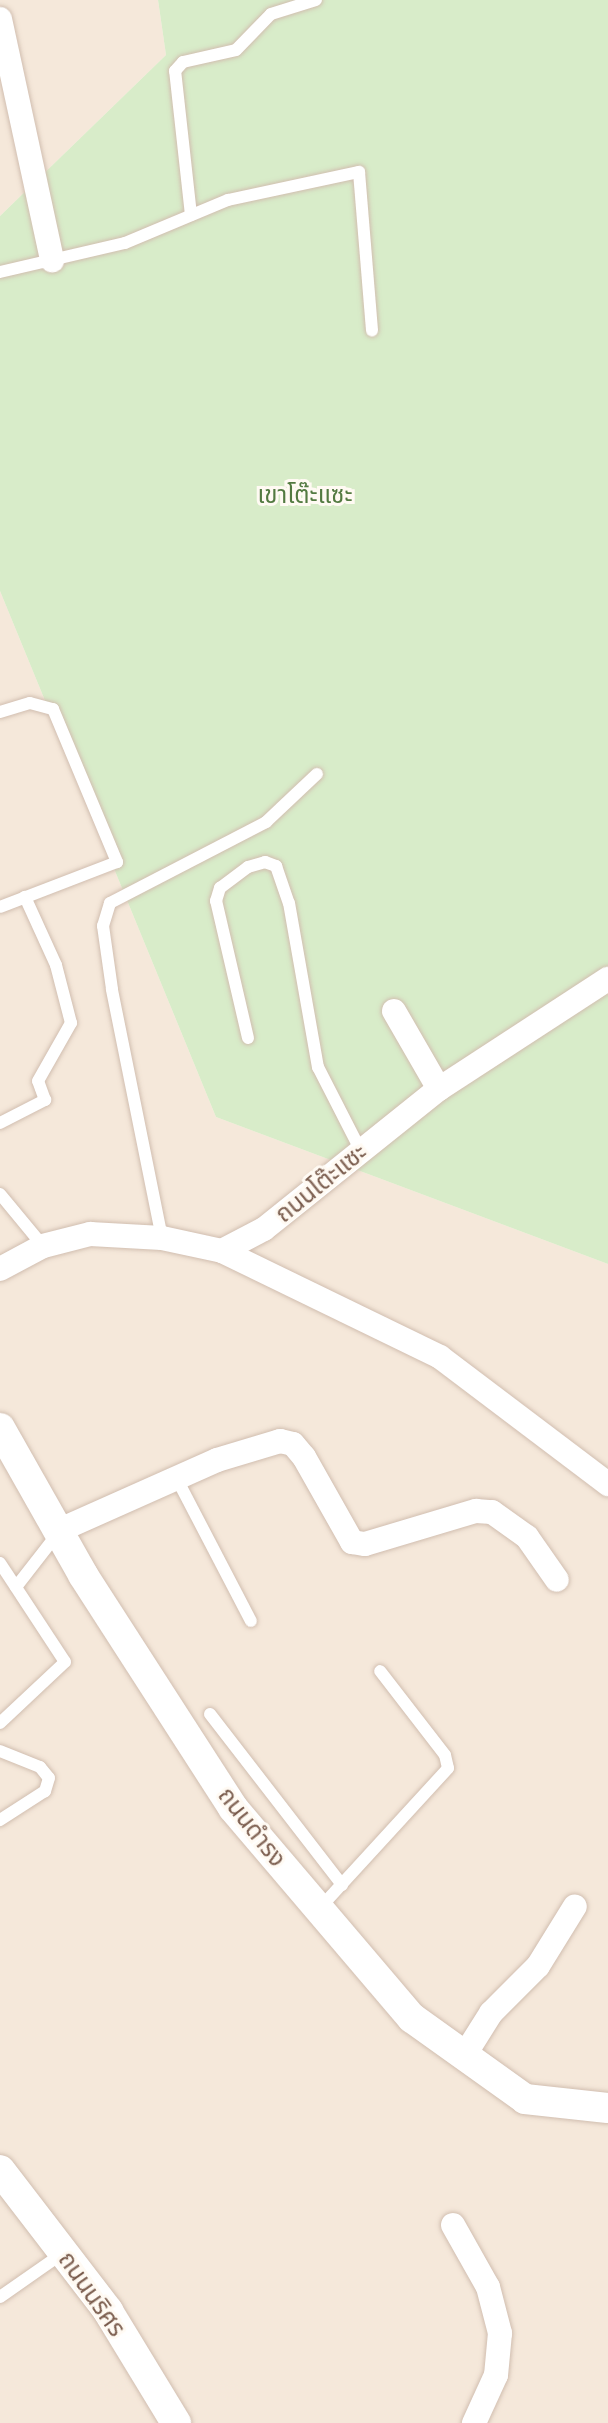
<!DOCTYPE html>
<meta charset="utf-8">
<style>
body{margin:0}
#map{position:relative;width:608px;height:2423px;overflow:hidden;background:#fdf6ec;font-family:Ubuntu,"Noto Sans Thai",sans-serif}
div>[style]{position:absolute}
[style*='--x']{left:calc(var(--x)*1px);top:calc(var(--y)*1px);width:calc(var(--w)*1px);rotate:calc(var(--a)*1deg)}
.residential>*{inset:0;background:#f5e8da}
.green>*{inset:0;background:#d8ecc9}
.roads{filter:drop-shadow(0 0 2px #d1beb0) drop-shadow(0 0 2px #d1beb0)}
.service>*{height:12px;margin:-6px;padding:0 6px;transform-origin:6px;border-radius:6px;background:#fff}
.minor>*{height:24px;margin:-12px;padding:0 12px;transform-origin:12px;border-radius:12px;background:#fff}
.tertiary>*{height:30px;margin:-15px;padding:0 15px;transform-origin:15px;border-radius:15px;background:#fff}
span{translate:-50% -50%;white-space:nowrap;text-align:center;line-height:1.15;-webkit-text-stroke:6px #fffaf3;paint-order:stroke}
.park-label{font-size:24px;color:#537a41}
.street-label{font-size:24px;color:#7a5c4d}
</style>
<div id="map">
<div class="residential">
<i style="clip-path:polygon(0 0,158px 0,166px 55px,0 216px)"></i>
<i style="clip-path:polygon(0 591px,216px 1117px,608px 1264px,608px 2423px,0 2423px)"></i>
</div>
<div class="green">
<i style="clip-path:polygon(158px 0,608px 0,608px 1264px,216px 1117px,0 591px,0 216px,166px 55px)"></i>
</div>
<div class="roads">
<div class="service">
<i style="--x:191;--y:215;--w:145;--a:-96.3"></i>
<i style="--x:175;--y:71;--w:12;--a:-48"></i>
<i style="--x:183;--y:62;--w:54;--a:-12.8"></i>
<i style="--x:236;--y:50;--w:50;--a:-45.8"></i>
<i style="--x:271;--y:14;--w:47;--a:-17.3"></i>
<i style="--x:0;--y:272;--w:128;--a:-13.1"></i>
<i style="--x:125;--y:243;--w:112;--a:-22.7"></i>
<i style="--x:228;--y:200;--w:134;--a:-12.1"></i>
<i style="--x:359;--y:172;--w:159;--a:85.3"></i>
<i style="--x:0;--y:712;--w:31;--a:-17"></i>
<i style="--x:30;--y:703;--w:24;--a:15"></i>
<i style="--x:53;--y:709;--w:166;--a:67.3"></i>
<i style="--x:117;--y:862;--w:125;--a:159"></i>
<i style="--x:248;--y:1038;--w:141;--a:-103.1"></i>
<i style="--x:216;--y:901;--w:14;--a:-73"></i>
<i style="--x:220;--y:888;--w:35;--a:-37"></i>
<i style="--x:248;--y:867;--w:18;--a:-16"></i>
<i style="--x:265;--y:862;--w:12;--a:20"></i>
<i style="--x:276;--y:866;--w:39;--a:71"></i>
<i style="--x:289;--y:903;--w:167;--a:80"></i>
<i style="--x:318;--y:1067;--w:94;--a:62.9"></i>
<i style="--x:0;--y:1123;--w:51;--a:-27.1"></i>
<i style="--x:45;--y:1100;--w:20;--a:-110"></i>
<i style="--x:38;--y:1081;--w:67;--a:-60.4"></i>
<i style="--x:71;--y:1023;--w:60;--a:-104.5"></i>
<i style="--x:56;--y:965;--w:75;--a:-114.5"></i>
<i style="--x:0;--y:1194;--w:67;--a:50.4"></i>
<i style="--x:162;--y:1238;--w:254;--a:-101.4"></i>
<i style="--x:112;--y:989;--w:64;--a:-98.1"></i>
<i style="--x:103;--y:926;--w:24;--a:-73"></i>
<i style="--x:110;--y:903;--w:176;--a:-27.4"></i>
<i style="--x:266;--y:822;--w:70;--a:-43.3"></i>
<i style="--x:177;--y:1479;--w:160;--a:62.5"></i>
<i style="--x:0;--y:1563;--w:118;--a:56.7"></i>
<i style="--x:65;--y:1662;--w:89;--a:136.8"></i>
<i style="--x:16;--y:1587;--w:68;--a:-52.1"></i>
<i style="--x:210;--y:1714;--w:216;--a:52.3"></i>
<i style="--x:0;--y:1751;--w:43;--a:21.8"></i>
<i style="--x:40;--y:1767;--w:14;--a:51"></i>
<i style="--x:49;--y:1778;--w:14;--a:107"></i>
<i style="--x:45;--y:1791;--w:54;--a:147.2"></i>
<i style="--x:319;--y:1909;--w:191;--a:-47.5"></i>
<i style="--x:448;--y:1768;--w:13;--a:-103"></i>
<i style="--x:445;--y:1755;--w:106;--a:-127.7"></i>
<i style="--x:0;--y:2297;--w:77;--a:-34.9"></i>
</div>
<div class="minor">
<i style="--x:0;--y:19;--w:247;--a:77.8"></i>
<i style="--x:394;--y:1011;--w:90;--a:60"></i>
<i style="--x:222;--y:1251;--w:47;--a:-27.6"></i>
<i style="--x:264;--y:1229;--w:224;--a:-38.7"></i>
<i style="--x:439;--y:1089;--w:202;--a:-33.1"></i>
<i style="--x:0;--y:1269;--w:49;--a:-28.1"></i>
<i style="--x:43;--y:1246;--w:49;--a:-14.3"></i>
<i style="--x:90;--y:1234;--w:72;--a:3.2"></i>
<i style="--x:162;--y:1238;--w:61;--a:12.2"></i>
<i style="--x:222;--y:1251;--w:242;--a:25.9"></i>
<i style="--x:440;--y:1357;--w:211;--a:37.1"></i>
<i style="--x:60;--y:1530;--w:172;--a:-24"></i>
<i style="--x:217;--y:1460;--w:66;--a:-16.8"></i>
<i style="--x:280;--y:1441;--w:13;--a:13"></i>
<i style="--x:293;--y:1444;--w:17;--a:50"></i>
<i style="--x:304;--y:1457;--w:98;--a:60.5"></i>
<i style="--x:352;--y:1542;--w:13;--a:9"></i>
<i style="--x:365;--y:1544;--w:116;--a:-16.6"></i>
<i style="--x:476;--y:1511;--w:16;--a:4"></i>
<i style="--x:492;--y:1512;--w:43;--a:35.5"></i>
<i style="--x:527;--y:1537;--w:52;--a:55.1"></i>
<i style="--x:464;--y:2056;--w:51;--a:-57.9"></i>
<i style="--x:491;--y:2013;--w:66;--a:-45"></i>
<i style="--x:538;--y:1966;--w:70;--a:-58.3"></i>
<i style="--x:453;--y:2225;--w:71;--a:60.6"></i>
<i style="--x:488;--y:2287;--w:48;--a:75.4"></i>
<i style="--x:500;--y:2333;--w:42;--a:95.4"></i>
<i style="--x:496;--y:2375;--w:53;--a:114.6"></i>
</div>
<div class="tertiary">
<i style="--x:0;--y:1428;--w:169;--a:60.5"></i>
<i style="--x:83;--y:1575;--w:277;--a:57.2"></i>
<i style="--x:233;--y:1808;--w:276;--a:49.6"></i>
<i style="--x:412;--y:2018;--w:139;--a:35.6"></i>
<i style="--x:525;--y:2099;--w:83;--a:6.2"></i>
<i style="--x:0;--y:2170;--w:178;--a:52.5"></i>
<i style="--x:108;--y:2311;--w:131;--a:58.7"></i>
</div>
</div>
<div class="park-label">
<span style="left:305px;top:495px">เขาโต๊ะแซะ</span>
</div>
<div class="street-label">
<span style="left:321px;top:1183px;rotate:-39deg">ถนนโต๊ะแซะ</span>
<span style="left:252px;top:1827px;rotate:52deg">ถนนดำรง</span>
<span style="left:92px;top:2294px;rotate:55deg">ถนนนริศร</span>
</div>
</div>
